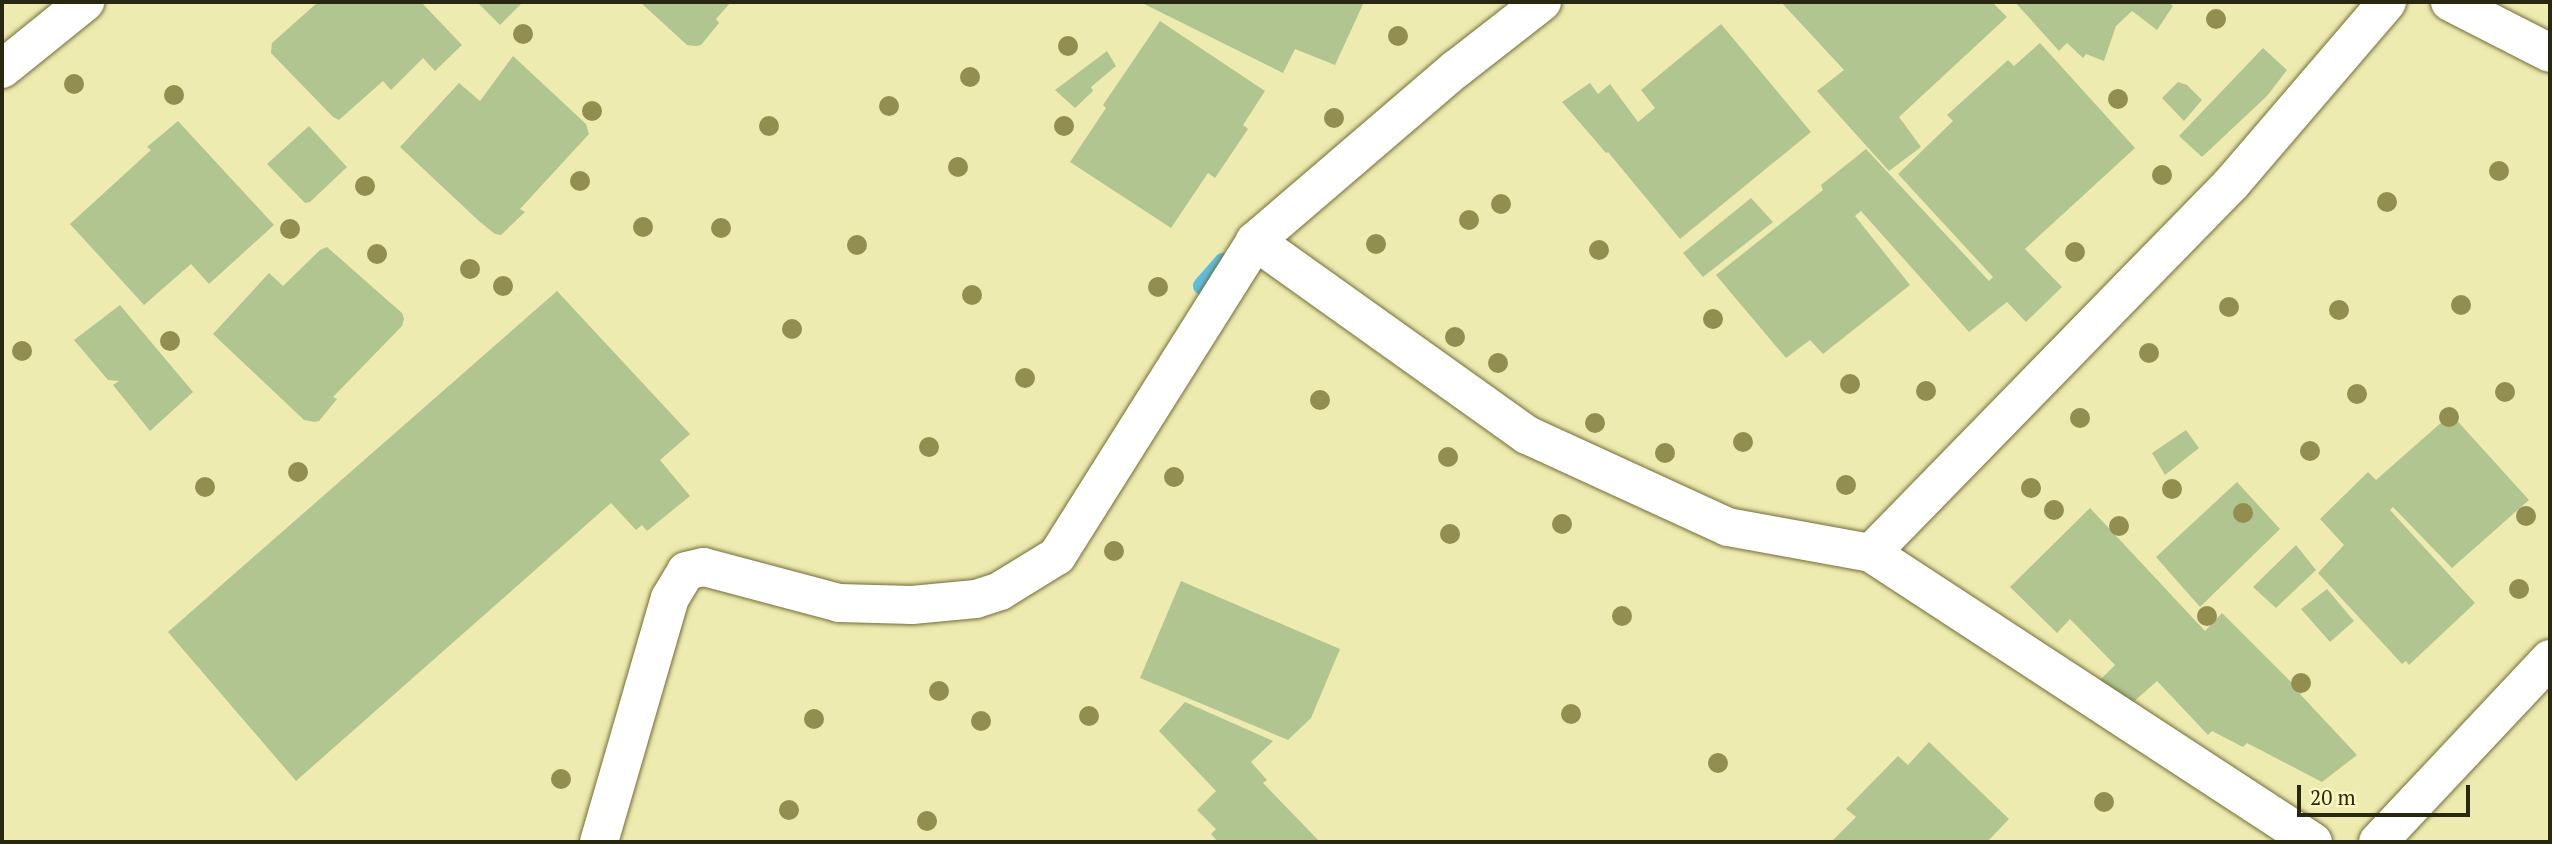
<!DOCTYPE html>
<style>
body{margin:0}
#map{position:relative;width:2552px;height:844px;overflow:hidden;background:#eeebb0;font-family:"PT Serif",serif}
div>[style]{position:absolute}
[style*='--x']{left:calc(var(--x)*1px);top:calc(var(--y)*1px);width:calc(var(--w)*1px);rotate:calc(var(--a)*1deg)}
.stream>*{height:18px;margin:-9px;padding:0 9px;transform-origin:9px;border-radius:9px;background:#5ebde0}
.building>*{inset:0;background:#b1c590}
.roads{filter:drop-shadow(0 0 2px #716d37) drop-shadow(0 0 2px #716d37)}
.street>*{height:38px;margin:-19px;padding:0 19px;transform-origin:19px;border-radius:19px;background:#fff}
.trees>*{width:20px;height:20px;margin:-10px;border-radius:50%;background:#928e4f}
span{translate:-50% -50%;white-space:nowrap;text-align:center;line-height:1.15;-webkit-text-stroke:7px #fbf8bd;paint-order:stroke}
.frame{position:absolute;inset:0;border:4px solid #282710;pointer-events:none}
.scale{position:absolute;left:2297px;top:785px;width:173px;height:32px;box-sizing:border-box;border:4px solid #282710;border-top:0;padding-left:9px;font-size:21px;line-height:24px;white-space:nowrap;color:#282710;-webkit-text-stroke:5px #fbf8bd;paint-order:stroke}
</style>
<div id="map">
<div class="stream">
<i style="--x:1202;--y:286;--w:32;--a:-49"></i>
</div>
<div class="building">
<i style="clip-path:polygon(318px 2px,421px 2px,462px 45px,435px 71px,423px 58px,391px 90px,383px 81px,339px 120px,333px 117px,271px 53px,272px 43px)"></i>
<i style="clip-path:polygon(477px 2px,523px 2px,500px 25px)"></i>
<i style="clip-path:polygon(640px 2px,731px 2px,716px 19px,719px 23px,701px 45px,696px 46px,687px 45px)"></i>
<i style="clip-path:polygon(1140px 2px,1364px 2px,1335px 65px,1295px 49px,1283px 73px)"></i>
<i style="clip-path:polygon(1781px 2px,1992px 2px,2007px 17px,1899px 117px,1921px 147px,1889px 171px,1817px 91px,1844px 70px)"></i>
<i style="clip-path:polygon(2015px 2px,2168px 2px,2173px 6px,2157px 30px,2132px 11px,2116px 26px,2104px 61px,2086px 54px,2083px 58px,2067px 43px,2059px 51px)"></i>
<i style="clip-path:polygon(1160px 21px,1265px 91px,1243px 125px,1248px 129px,1215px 178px,1208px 173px,1171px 228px,1070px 162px,1106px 108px,1103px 105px)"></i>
<i style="clip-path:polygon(1721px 24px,1811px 132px,1680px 239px,1608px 152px,1606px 153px,1562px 102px,1590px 83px,1598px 94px,1610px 84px,1638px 122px,1655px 108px,1641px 90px)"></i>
<i style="clip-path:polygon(2040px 43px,2135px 148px,2025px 249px,2062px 287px,2026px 322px,2007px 302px,1969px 332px,1861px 211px,1855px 216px,1910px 285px,1823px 354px,1810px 340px,1786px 358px,1716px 275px,1823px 190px,1821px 185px,1866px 149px,1989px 281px,1993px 277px,1898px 174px,1953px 121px,1947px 115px,2008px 60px,2014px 66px)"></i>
<i style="clip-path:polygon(2263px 48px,2287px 70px,2267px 96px,2202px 157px,2179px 136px)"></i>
<i style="clip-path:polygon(1107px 51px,1116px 66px,1091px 87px,1093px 91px,1075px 108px,1055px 90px)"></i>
<i style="clip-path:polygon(513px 56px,586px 124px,589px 134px,520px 209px,525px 212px,501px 235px,495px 234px,480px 222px,400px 147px,459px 83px,480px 101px)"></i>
<i style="clip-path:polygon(2178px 82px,2187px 85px,2202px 100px,2184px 121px,2162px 98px)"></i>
<i style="clip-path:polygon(178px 121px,274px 225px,209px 284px,191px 264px,144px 305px,70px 224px,151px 150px,147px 147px)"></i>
<i style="clip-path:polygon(309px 126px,347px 167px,310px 202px,305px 203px,267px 164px)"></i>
<i style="clip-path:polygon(1751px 198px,1773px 222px,1703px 277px,1683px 253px)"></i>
<i style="clip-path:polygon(327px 247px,402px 313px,404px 319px,402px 326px,333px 397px,337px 399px,319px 421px,315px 422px,304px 420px,213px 334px,269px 273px,283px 286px,320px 250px)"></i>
<i style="clip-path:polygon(557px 291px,690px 434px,660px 460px,690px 496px,647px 531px,642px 525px,636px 530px,611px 503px,296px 781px,168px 632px)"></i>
<i style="clip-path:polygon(120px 305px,193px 392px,150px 431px,113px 385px,119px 381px,108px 380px,74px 340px)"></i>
<i style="clip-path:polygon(2451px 414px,2529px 500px,2452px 568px,2393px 507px,2390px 510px,2475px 603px,2409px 665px,2406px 661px,2402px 664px,2318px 573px,2344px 545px,2320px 519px,2368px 472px,2376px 480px)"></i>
<i style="clip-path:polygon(2186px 430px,2199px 448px,2165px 475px,2152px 453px)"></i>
<i style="clip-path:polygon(2237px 482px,2280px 529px,2200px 607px,2156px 557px)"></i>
<i style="clip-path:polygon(2090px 508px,2205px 631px,2222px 613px,2302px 693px,2300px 694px,2357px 755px,2322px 782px,2247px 743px,2243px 747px,2212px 731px,2208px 735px,2157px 681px,2130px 705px,2100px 680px,2115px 665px,2070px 619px,2057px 633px,2010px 587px)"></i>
<i style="clip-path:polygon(2296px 545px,2316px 570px,2276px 608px,2253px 587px)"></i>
<i style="clip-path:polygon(1181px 581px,1340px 649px,1311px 718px,1288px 740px,1140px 678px)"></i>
<i style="clip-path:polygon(2327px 589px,2354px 621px,2330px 642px,2301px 609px)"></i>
<i style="clip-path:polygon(1185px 702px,1273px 741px,1251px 762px,1267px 780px,1263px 783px,1320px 842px,1218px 842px,1211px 834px,1216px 829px,1197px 810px,1216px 791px,1159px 731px)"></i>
<i style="clip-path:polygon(1929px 742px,2009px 819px,1987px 842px,1836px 842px,1833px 840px,1856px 817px,1846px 809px,1898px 756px,1908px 765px)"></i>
</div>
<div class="roads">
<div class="street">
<i style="--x:2450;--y:2;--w:112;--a:27"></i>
<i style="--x:2;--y:69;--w:107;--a:-38.9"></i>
<i style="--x:1255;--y:241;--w:334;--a:35.5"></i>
<i style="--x:1527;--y:435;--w:221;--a:24.6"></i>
<i style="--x:1728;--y:527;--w:145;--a:10.3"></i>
<i style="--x:1871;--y:553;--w:517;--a:-45.71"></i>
<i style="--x:2232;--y:183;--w:238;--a:-49.4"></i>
<i style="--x:1871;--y:553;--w:528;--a:33.18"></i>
<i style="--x:599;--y:842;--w:254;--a:-73.8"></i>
<i style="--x:670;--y:598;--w:31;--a:-59"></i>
<i style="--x:686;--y:571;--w:18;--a:-13"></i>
<i style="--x:704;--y:567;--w:140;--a:14.9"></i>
<i style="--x:839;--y:603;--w:73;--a:1.6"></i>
<i style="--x:912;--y:605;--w:64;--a:-5.4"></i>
<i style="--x:976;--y:599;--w:25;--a:-18"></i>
<i style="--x:1000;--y:591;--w:67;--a:-31.6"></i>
<i style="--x:1057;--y:556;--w:372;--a:-57.8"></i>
<i style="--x:1255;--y:241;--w:265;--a:-40.6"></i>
<i style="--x:1456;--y:69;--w:109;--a:-37.9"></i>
<i style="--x:2378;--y:842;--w:251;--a:-46.8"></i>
</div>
</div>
<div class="trees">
<i style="left:2216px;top:19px"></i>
<i style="left:523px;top:34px"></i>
<i style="left:1398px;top:36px"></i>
<i style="left:1068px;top:46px"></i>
<i style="left:970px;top:77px"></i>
<i style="left:74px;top:84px"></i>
<i style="left:174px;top:95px"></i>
<i style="left:2118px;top:99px"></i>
<i style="left:889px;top:106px"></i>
<i style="left:592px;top:111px"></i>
<i style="left:1334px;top:118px"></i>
<i style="left:769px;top:126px"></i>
<i style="left:1064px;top:126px"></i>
<i style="left:958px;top:167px"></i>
<i style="left:2499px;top:171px"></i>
<i style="left:2162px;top:175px"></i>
<i style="left:580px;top:181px"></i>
<i style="left:365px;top:186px"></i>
<i style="left:2387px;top:202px"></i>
<i style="left:1501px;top:204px"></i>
<i style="left:1469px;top:220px"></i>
<i style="left:643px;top:227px"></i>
<i style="left:721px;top:228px"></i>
<i style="left:290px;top:229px"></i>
<i style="left:1376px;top:244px"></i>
<i style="left:857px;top:245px"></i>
<i style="left:1599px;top:250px"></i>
<i style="left:2075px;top:252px"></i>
<i style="left:377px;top:254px"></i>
<i style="left:470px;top:269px"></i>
<i style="left:503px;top:286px"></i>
<i style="left:1158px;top:287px"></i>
<i style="left:972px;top:295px"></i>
<i style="left:2461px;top:305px"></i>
<i style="left:2229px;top:307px"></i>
<i style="left:2339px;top:310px"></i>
<i style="left:1713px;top:319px"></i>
<i style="left:792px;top:329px"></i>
<i style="left:1455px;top:337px"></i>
<i style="left:170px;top:341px"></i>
<i style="left:22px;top:351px"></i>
<i style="left:2149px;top:353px"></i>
<i style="left:1498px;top:363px"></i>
<i style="left:1025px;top:378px"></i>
<i style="left:1850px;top:384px"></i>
<i style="left:1926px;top:391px"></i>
<i style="left:2505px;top:392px"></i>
<i style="left:2357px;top:394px"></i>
<i style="left:1320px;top:400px"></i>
<i style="left:2449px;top:417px"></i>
<i style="left:2080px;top:418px"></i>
<i style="left:1595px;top:423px"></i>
<i style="left:1743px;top:442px"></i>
<i style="left:929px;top:447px"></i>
<i style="left:2310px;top:451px"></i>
<i style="left:1665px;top:453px"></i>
<i style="left:1448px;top:457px"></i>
<i style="left:298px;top:472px"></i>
<i style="left:1174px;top:477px"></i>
<i style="left:1846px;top:485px"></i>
<i style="left:205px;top:487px"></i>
<i style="left:2031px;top:488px"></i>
<i style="left:2172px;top:489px"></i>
<i style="left:2054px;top:510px"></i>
<i style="left:2243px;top:513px"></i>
<i style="left:2526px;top:516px"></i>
<i style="left:1562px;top:524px"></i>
<i style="left:2119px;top:526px"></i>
<i style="left:1450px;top:534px"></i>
<i style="left:1114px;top:551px"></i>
<i style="left:2519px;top:589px"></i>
<i style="left:1622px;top:616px"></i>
<i style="left:2207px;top:616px"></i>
<i style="left:2301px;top:683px"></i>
<i style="left:939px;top:691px"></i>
<i style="left:1571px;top:714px"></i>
<i style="left:1089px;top:716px"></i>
<i style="left:814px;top:719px"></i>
<i style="left:981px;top:721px"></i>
<i style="left:1718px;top:763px"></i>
<i style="left:561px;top:779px"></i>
<i style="left:2104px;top:802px"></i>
<i style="left:789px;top:810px"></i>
<i style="left:927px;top:821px"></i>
</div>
<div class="frame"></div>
<div class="scale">20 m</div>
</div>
